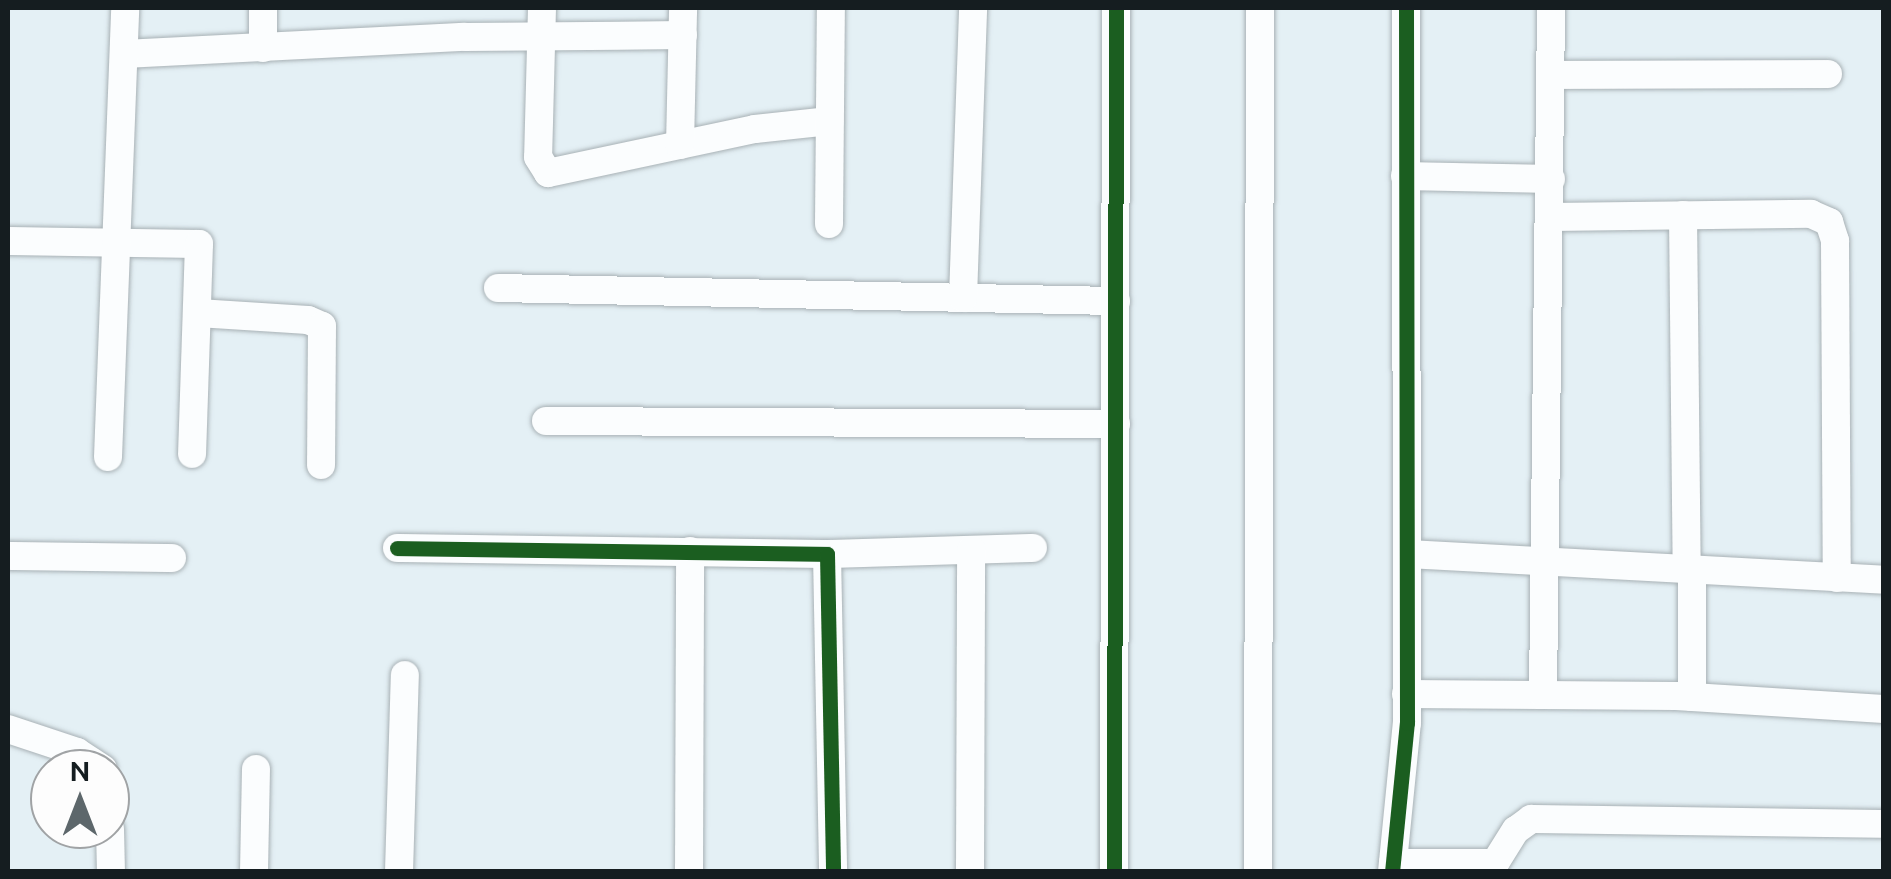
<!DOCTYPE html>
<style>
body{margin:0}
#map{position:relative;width:1891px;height:879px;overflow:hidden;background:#e4f0f5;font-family:Ubuntu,sans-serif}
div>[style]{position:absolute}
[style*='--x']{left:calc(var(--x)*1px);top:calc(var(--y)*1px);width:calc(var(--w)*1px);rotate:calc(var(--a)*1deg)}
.roads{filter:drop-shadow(0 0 2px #a8b1b5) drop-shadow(0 0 2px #a8b1b5)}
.street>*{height:28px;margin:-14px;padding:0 14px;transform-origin:14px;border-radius:14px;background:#fbfdfe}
.cycleway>*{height:15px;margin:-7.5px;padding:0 7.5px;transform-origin:7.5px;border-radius:7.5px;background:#1b5e20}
span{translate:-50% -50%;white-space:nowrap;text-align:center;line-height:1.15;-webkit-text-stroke:10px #fdfdfd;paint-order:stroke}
.frame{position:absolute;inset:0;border:10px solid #151d20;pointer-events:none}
.north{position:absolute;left:30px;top:749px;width:100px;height:100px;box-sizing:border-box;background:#fdfdfd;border:2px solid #a0a3a5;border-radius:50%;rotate:0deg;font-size:28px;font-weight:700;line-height:40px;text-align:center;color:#151d20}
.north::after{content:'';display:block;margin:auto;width:35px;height:45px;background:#5d676b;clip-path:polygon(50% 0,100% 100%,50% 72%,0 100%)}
</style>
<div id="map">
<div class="roads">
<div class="street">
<i style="--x:542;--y:8;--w:149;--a:91.5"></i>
<i style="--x:538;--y:157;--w:19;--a:58"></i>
<i style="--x:548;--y:173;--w:212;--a:-12"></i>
<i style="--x:755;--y:129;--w:75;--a:-6.1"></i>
<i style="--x:263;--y:48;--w:40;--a:-90"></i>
<i style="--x:124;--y:54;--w:341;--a:-2.9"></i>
<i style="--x:465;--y:37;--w:218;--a:-0.5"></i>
<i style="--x:1551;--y:75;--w:277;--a:-0.2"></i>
<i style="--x:680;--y:145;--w:137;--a:-88.7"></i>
<i style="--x:1405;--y:176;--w:146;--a:1.2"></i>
<i style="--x:1683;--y:215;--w:356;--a:89.4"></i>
<i style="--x:1551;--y:217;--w:260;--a:-0.7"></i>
<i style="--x:1811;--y:214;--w:20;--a:24"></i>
<i style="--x:1829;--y:222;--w:20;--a:72"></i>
<i style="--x:1835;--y:241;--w:337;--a:89.7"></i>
<i style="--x:829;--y:224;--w:216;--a:-89.5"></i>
<i style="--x:8;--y:241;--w:191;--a:0.9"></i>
<i style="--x:199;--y:244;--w:210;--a:91.9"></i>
<i style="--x:498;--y:288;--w:618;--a:1.21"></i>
<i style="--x:963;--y:298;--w:290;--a:-88"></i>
<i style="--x:198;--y:313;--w:110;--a:3.6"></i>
<i style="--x:308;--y:320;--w:15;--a:23"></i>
<i style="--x:322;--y:326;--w:139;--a:90.4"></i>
<i style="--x:546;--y:421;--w:570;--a:0.3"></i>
<i style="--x:108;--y:457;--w:449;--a:-87.8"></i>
<i style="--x:397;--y:548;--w:430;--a:0.8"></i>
<i style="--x:827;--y:554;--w:318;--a:88.9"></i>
<i style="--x:827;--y:554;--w:206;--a:-1.7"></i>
<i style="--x:1408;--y:554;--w:477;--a:3.1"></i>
<i style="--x:8;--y:556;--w:164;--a:0.7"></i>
<i style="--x:1406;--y:694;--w:270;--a:0.4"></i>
<i style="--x:1676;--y:696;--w:208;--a:3.6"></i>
<i style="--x:1543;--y:694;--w:686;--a:-89.33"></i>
<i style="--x:1692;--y:697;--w:126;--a:-90"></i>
<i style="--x:8;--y:729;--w:73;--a:18.4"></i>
<i style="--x:77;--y:752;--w:31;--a:33"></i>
<i style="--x:110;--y:829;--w:43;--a:88.7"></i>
<i style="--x:1393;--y:863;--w:102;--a:0"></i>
<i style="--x:1495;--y:863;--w:39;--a:-58"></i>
<i style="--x:1516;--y:830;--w:19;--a:-36"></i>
<i style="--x:1531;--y:819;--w:353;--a:0.8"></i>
<i style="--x:254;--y:872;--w:103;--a:-88.9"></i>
<i style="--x:399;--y:872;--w:197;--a:-88.3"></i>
<i style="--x:689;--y:872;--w:321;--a:-89.8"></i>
<i style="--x:970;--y:872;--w:322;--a:-89.8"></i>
<i style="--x:1114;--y:872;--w:864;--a:-89.87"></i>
<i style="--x:1258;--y:872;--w:864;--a:-89.87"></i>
<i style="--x:1392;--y:872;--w:150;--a:-84.3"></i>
<i style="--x:1407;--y:723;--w:715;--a:-90.08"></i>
</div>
</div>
<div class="cycleway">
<i style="--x:397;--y:548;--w:430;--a:0.8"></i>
<i style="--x:827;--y:554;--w:318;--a:88.9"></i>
<i style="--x:1114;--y:872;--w:864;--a:-89.87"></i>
<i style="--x:1392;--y:872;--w:150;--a:-84.3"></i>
<i style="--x:1407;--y:723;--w:715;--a:-90.08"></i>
</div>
<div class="frame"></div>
<div class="north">N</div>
</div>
